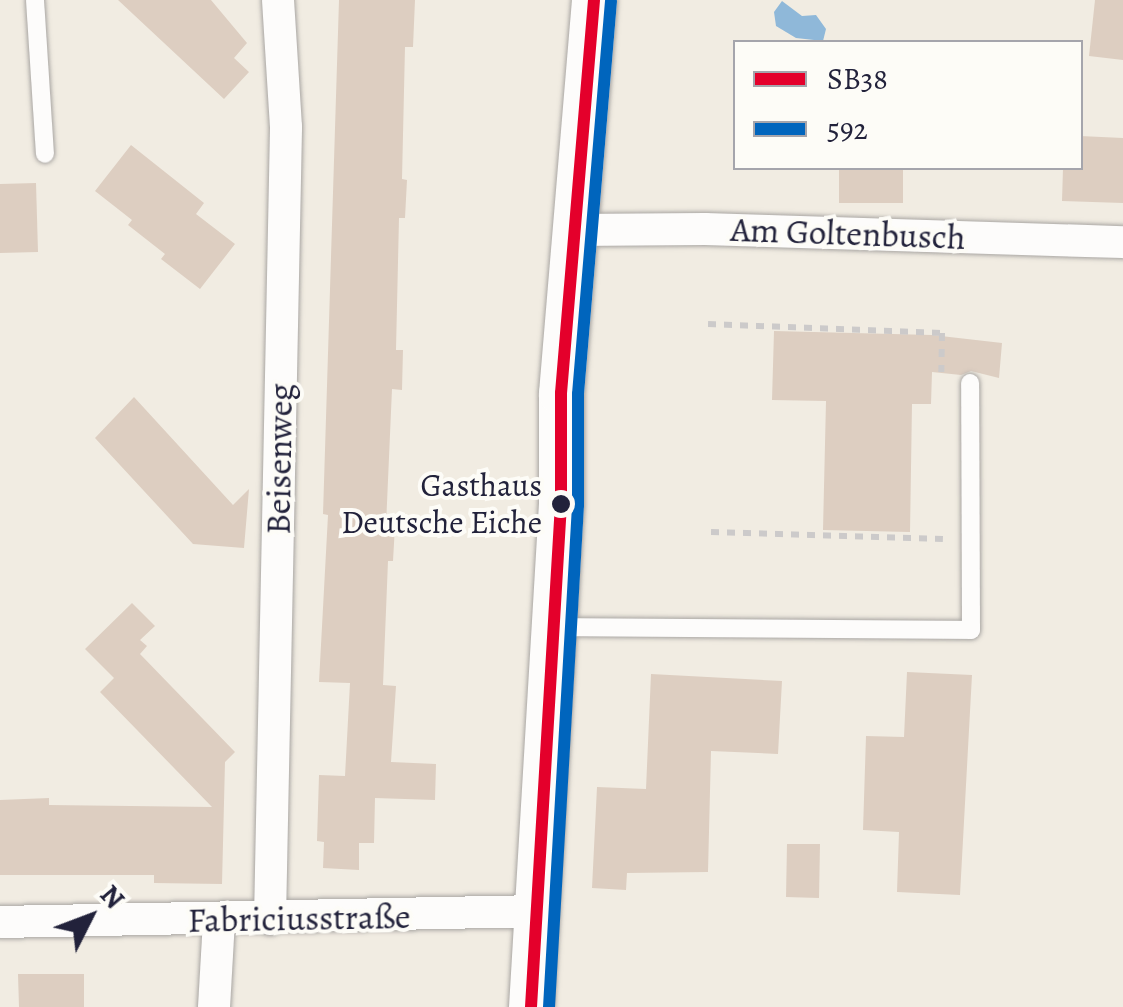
<!DOCTYPE html>
<meta charset="utf-8">
<style>
body{margin:0}
#map{position:relative;width:1123px;height:1007px;overflow:hidden;background:#f1ece2;font-family:Alegreya,serif}
div>[style]{position:absolute}
[style*='--x']{left:calc(var(--x)*1px);top:calc(var(--y)*1px);width:calc(var(--w)*1px);rotate:calc(var(--a)*1deg)}
.water>*{inset:0;background:#8fb8d9}
.building>*{inset:0;background:#ddcec1}
.path>*{height:6px;margin-top:-3px;transform-origin:0;background:repeating-linear-gradient(90deg,#cccaca 0 8px,transparent 0 16px)}
.roads{filter:drop-shadow(0 0 2px #a9a6a3) drop-shadow(0 0 2px #a9a6a3)}
.service>*{height:18px;margin:-9px;padding:0 9px;transform-origin:9px;border-radius:9px;background:#fdfcfb}
.minor>*{height:32px;margin:-16px;padding:0 16px;transform-origin:16px;border-radius:16px;background:#fdfcfb}
.secondary>*{height:45px;margin:-22.5px;padding:0 22.5px;transform-origin:22.5px;border-radius:22.5px;background:#fdfcfb}
.bus-1>*{height:12px;margin:-6px;padding:0 6px;transform-origin:6px;border-radius:6px;background:#e4002b}
.bus-2>*{height:12px;margin:-6px;padding:0 6px;transform-origin:6px;border-radius:6px;background:#0065bd}
.dots>*{width:28px;height:28px;translate:-50% -50%;box-sizing:border-box;border:5px solid #fdfcf7;border-radius:50%}
span{translate:-50% -50%;white-space:nowrap;text-align:center;line-height:1.15;-webkit-text-stroke:8px #fdfcf7;paint-order:stroke}
.bus-label{font-size:32px;color:#22223b}
.right{translate:-100% -50%;text-align:right}
.street-label{font-size:35px;color:#22223b}
.legend{position:absolute;left:733px;top:40px;width:350px;height:130px;box-sizing:border-box;background:#fdfcf7;border:2px solid #a5a5ac;margin:0;padding:12px 18px;list-style:none;font-size:30px;color:#22223b}
.legend li{display:flex;align-items:center;gap:20px;height:50px}
.legend b{width:50px;border:2px solid #a5a5ac}
.north{position:absolute;left:40px;top:867px;width:100px;height:100px;-webkit-text-stroke:8px #fdfcf7;paint-order:stroke;rotate:48deg;font-size:28px;font-weight:700;line-height:40px;text-align:center;color:#22223b}
.north::after{content:'';display:block;margin:auto;width:35px;height:45px;background:#22223b;clip-path:polygon(50% 0,100% 100%,50% 72%,0 100%)}
</style>
<div id="map">
<div class="water">
<i style="clip-path:polygon(782px 1px,802px 16px,816px 15px,826px 29px,823px 41px,796px 38px,776px 26px,774px 12px)"></i>
</div>
<div class="building">
<i style="clip-path:polygon(118px 0,211px 0,247px 43px,234px 58px,249px 72px,224px 99px)"></i>
<i style="clip-path:polygon(339px 0,415px 0,413px 47px,405px 47px,402px 179px,407px 180px,405px 218px,399px 218px,396px 350px,403px 350px,402px 390px,392px 389px,386px 526px,395px 526px,393px 561px,388px 561px,383px 685px,396px 686px,391px 762px,436px 764px,435px 800px,375px 798px,374px 843px,359px 843px,359px 870px,323px 868px,324px 842px,317px 841px,319px 775px,345px 776px,350px 683px,319px 682px,328px 515px,323px 514px)"></i>
<i style="clip-path:polygon(1095px 0,1123px 0,1123px 60px,1089px 56px)"></i>
<i style="clip-path:polygon(1080px 136px,1123px 138px,1123px 203px,1062px 201px,1063px 168px,1080px 168px)"></i>
<i style="clip-path:polygon(131px 145px,204px 203px,196px 214px,235px 244px,200px 289px,161px 259px,165px 254px,128px 225px,132px 220px,95px 191px)"></i>
<i style="clip-path:polygon(839px 168px,903px 168px,903px 203px,839px 203px)"></i>
<i style="clip-path:polygon(36px 183px,38px 252px,0 253px,0 184px)"></i>
<i style="clip-path:polygon(774px 331px,932px 335px,1002px 343px,999px 378px,971px 371px,961px 375px,932px 372px,931px 404px,912px 404px,910px 532px,823px 530px,826px 401px,772px 400px)"></i>
<i style="clip-path:polygon(134px 397px,233px 505px,249px 489px,244px 548px,193px 544px,95px 438px)"></i>
<i style="clip-path:polygon(132px 603px,155px 626px,140px 640px,147px 646px,140px 654px,235px 752px,225px 762px,222px 884px,154px 883px,154px 875px,0 875px,0 800px,49px 798px,49px 805px,212px 807px,100px 692px,114px 678px,85px 649px)"></i>
<i style="clip-path:polygon(907px 672px,972px 675px,960px 895px,897px 892px,899px 832px,863px 830px,866px 736px,904px 737px)"></i>
<i style="clip-path:polygon(651px 674px,782px 681px,778px 754px,711px 751px,708px 872px,627px 873px,626px 890px,592px 888px,597px 787px,646px 789px)"></i>
<i style="clip-path:polygon(787px 844px,820px 844px,819px 898px,786px 897px)"></i>
<i style="clip-path:polygon(18px 974px,84px 974px,84px 1007px,19px 1007px)"></i>
</div>
<div class="path">
<i style="--x:708;--y:324;--w:234;--a:2.2"></i>
<i style="--x:942;--y:333;--w:39;--a:91"></i>
<i style="--x:711;--y:532;--w:232;--a:1.7"></i>
</div>
<div class="roads">
<div class="service">
<i style="--x:35;--y:0;--w:154;--a:86.3"></i>
<i style="--x:552;--y:627;--w:419;--a:0.4"></i>
<i style="--x:971;--y:630;--w:247;--a:-90.2"></i>
</div>
<div class="minor">
<i style="--x:574;--y:230;--w:131;--a:-0.4"></i>
<i style="--x:705;--y:229;--w:418;--a:1.8"></i>
<i style="--x:270;--y:919;--w:792;--a:-88.84"></i>
<i style="--x:286;--y:127;--w:127;--a:-93.6"></i>
<i style="--x:0;--y:922;--w:538;--a:-1.17"></i>
<i style="--x:214;--y:1007;--w:88;--a:-86.7"></i>
</div>
<div class="secondary">
<i style="--x:531;--y:1007;--w:504;--a:-86.59"></i>
<i style="--x:561;--y:504;--w:111;--a:-90"></i>
<i style="--x:561;--y:393;--w:394;--a:-85.2"></i>
</div>
</div>
<div class="bus-1">
<i style="--x:531;--y:1007;--w:504;--a:-86.59"></i>
<i style="--x:561;--y:504;--w:111;--a:-90"></i>
<i style="--x:561;--y:393;--w:394;--a:-85.2"></i>
</div>
<div class="bus-2">
<i style="--x:549;--y:1007;--w:503;--a:-86.69"></i>
<i style="--x:578;--y:505;--w:111;--a:-90"></i>
<i style="--x:578;--y:394;--w:394;--a:-85.2"></i>
</div>
<div class="dots">
<i style="left:561px;top:504px;background:#22223b"></i>
</div>
<div class="bus-label">
<span class="right" style="left:542px;top:504px">Gasthaus<br>Deutsche Eiche</span>
</div>
<div class="street-label">
<span style="left:848px;top:233px;rotate:2deg">Am Goltenbusch</span>
<span style="left:279px;top:459px;rotate:-89deg">Beisenweg</span>
<span style="left:299px;top:918px;rotate:-1deg">Fabriciusstraße</span>
</div>
<ul class="legend">
<li><b style="height:12px;background:#e4002b"></b>SB38</li>
<li><b style="height:12px;background:#0065bd"></b>592</li>
</ul>
<div class="north">N</div>
</div>
